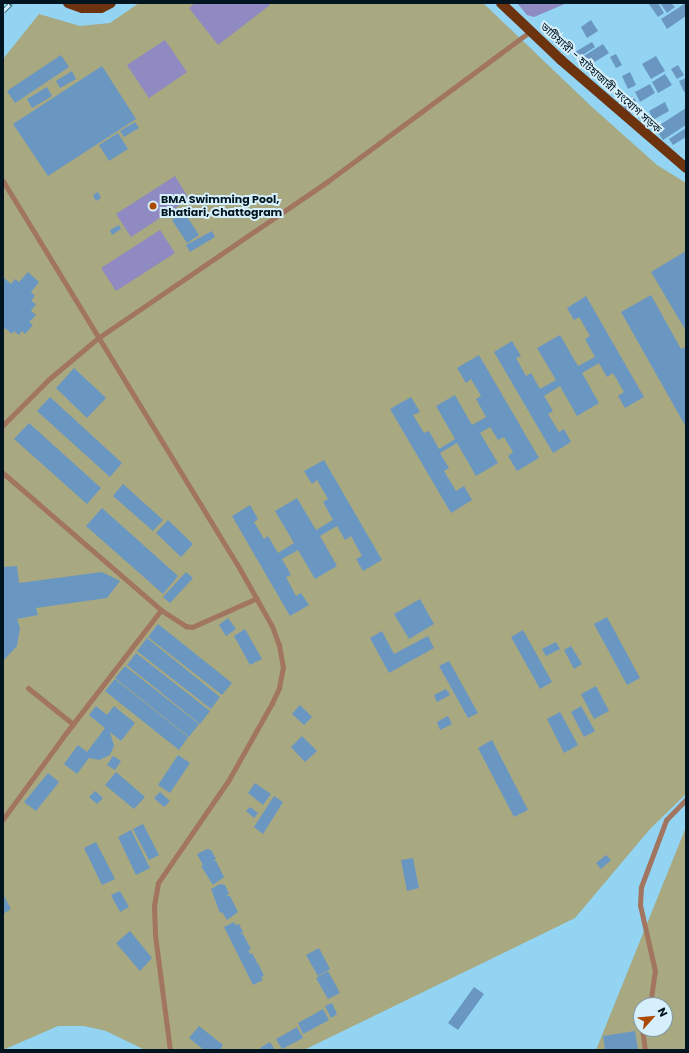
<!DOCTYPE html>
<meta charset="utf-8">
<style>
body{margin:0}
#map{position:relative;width:689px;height:1053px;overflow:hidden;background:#92d4f2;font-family:Poppins,"Noto Sans Bengali",sans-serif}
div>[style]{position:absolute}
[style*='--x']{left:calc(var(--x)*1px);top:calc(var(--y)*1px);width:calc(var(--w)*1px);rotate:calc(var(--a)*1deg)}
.green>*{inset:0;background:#a8a881}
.water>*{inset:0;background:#8f8ac1}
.building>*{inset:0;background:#6a97c2}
.lane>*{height:5px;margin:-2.5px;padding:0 2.5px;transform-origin:2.5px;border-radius:2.5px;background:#a1755f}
.primary>*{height:10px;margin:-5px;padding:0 5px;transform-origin:5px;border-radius:5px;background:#6d320e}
.rail>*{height:4.5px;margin-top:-2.25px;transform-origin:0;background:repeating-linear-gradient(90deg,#d5effb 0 9px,#497488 0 18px);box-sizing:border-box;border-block:1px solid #497488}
.dots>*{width:11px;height:11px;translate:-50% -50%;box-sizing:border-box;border:2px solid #d5effb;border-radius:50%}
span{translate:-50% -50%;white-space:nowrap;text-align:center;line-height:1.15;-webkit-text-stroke:4px #d5effb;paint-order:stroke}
.street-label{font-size:11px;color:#00151f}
.poi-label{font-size:11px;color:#00151f;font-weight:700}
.left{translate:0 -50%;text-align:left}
.frame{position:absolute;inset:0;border:4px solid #00151f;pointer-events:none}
.north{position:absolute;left:633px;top:997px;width:40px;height:40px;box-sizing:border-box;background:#d5effb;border:1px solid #8098a3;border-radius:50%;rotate:63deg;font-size:11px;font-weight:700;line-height:16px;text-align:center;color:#00151f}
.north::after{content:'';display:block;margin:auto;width:14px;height:18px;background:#ab4a00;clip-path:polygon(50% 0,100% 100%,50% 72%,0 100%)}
</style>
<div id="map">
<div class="green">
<i style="clip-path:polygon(139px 3px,483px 3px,592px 107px,657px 165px,686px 183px,686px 794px,650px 829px,575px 918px,304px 1050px,145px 1050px,106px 1031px,84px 1026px,58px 1026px,3px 1050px,3px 59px,39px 14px,80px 26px,110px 23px)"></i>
<i style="clip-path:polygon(evenodd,686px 827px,686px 1050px,596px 1050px,686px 827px,641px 1005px,665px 1005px,665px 1029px,641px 1029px,641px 1005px)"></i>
</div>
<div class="water">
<i style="clip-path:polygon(195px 3px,268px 3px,270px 5px,218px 45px,189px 8px)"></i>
<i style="clip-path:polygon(517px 3px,567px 3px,534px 17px,527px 15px)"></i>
<i style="clip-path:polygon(165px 40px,187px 72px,149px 98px,127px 65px)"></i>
<i style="clip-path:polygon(175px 176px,189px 199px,131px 237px,116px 214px)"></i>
<i style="clip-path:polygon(160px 230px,175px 253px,116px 291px,101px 268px)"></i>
</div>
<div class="building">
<i style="clip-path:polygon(658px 3px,664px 13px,658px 17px,649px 4px)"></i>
<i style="clip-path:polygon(660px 3px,671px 3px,675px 7px,667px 13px)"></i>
<i style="clip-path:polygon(686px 3px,686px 16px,667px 29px,661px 19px)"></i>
<i style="clip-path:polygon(591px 20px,598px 31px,587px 38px,581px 27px)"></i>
<i style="clip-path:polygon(592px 42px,595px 47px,578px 58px,575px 52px)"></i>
<i style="clip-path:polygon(603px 44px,609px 53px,585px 68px,579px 59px)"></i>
<i style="clip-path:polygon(616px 54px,622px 65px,616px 68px,610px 57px)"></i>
<i style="clip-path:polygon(61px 55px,69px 67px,15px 103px,7px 91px)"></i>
<i style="clip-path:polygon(656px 56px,665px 71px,651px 79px,642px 64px)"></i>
<i style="clip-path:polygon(678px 65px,684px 75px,677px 79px,671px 69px)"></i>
<i style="clip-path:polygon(102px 66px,136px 119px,48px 176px,13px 124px)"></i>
<i style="clip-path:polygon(72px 71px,76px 79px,60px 88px,56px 81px)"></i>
<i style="clip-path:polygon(630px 72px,636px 85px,628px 89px,622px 76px)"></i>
<i style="clip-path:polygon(665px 74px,672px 85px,658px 93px,652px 82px)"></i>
<i style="clip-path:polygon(686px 78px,686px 91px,684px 92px,679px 81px)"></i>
<i style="clip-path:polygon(650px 84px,655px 93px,640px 102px,635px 92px)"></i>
<i style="clip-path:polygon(47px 87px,52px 96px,32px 108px,27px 99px)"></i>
<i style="clip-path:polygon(633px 96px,640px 108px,628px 115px,621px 102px)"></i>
<i style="clip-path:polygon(665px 102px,669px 111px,653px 120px,649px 111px)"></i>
<i style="clip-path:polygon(686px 108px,686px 125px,663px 140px,655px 128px)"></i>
<i style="clip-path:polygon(135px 122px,139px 128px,124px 137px,120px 131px)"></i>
<i style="clip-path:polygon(686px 128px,686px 137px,673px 145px,669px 139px)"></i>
<i style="clip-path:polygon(118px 133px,128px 149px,109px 161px,99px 145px)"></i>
<i style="clip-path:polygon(98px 192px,101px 198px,96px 201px,93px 195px)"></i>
<i style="clip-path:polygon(184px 212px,199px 235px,187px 243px,172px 220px)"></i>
<i style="clip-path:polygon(119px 225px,121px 229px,112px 235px,110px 230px)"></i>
<i style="clip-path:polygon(212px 231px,215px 237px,190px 252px,186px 245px)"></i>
<i style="clip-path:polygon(686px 251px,686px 331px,651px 272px)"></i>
<i style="clip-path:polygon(28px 272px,39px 282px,31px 292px,35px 296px,31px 301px,36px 304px,31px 311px,36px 315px,29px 322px,33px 325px,25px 334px,22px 331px,19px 335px,14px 331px,12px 334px,5px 328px,3px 331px,3px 277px,11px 284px,15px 279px,19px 282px)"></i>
<i style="clip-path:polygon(651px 295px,681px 349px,686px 347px,686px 427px,621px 312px)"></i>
<i style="clip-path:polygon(586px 296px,644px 397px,625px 408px,618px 396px,624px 392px,613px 373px,607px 377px,599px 363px,582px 373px,599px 403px,577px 416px,560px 386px,544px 396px,553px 411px,548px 414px,559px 432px,564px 429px,571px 442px,553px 453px,494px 352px,512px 341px,521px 356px,516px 358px,526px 376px,531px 373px,540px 389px,556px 380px,537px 348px,560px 335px,578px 366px,595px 357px,585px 339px,590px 336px,579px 317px,574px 320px,567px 308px)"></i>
<i style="clip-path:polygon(479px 355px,539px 458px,517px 471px,508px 456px,513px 452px,504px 437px,498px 440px,490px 427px,480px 433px,498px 463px,476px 476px,457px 443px,440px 453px,449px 468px,444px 471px,456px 491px,464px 486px,472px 500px,451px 513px,390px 409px,411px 397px,420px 412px,413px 415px,424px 433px,429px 431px,439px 449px,455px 439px,436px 406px,455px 395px,472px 425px,486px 417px,476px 399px,481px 396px,471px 379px,466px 383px,457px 368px)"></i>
<i style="clip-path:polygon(74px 368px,106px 398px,87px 418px,56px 388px)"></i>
<i style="clip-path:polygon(50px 397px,122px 463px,110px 477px,37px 411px)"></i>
<i style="clip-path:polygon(29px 423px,101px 488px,87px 504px,14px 439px)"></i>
<i style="clip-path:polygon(324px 460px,382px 560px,363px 571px,356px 559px,362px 556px,351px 536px,345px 540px,337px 526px,320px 536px,337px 566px,315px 579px,298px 550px,282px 559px,291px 575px,286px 577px,296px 596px,301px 593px,309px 605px,290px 616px,232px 516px,250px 505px,258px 519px,254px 522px,264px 539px,268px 536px,278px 553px,294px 543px,275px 511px,297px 498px,316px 530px,333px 520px,323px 502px,328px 499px,317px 480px,312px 484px,304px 471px)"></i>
<i style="clip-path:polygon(123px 484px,163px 520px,153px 531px,113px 496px)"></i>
<i style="clip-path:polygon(102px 508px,178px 576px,163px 594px,86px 526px)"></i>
<i style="clip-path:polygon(168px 520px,193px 544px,181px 557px,156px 533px)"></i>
<i style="clip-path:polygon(17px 566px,19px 583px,102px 572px,120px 581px,107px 598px,36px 608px,38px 615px,17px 619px,20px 628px,17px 646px,3px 661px,3px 567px)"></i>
<i style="clip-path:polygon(186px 572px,193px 578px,170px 603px,163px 597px)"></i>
<i style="clip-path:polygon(420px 599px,434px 624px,409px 639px,394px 614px)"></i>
<i style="clip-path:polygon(607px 617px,640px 678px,627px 685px,594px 624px)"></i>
<i style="clip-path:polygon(228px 618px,236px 629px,226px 636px,219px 625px)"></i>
<i style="clip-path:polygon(158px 624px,232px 683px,222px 695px,148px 637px)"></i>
<i style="clip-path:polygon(245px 629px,262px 659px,250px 665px,234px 636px)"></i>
<i style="clip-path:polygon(523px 630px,552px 682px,540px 689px,511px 637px)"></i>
<i style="clip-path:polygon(382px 631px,394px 654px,428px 636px,434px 648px,389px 673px,370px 638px)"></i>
<i style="clip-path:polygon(147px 638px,220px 697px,211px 709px,137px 651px)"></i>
<i style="clip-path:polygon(556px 642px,560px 649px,546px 656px,542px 649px)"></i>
<i style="clip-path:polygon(571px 646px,582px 664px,574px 669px,564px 650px)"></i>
<i style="clip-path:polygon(136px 653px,210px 711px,200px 724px,127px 665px)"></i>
<i style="clip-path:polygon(449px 661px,478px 713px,468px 718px,439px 666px)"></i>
<i style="clip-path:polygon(125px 666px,199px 724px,189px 737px,115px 678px)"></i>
<i style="clip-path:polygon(115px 679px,188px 737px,179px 750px,105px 691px)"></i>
<i style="clip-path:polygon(596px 686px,609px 711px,594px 719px,581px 694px)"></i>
<i style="clip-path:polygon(446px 689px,450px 695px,437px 702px,434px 695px)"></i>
<i style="clip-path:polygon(300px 705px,312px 717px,304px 725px,292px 714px)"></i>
<i style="clip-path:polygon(96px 706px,107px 715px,114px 706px,135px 723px,121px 741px,110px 732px,114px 746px,110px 755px,99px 760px,89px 758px,77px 774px,64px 764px,78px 745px,87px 752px,105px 728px,89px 715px)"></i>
<i style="clip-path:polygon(581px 706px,595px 731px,584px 737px,571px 712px)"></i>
<i style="clip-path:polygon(560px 712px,578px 745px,564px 753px,547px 719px)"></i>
<i style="clip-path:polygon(448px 716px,452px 724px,440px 730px,437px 722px)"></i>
<i style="clip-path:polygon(302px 736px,317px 751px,305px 762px,291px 747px)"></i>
<i style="clip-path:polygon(492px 740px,528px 810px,514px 817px,478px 748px)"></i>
<i style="clip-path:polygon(178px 755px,190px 763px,170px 793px,158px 785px)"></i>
<i style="clip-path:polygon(113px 756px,121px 761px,115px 770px,107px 765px)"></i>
<i style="clip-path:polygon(116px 772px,145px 797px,134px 809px,105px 785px)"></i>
<i style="clip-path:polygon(48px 773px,59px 782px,36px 811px,24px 802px)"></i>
<i style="clip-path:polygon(255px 783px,271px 794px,263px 805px,248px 793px)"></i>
<i style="clip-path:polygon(95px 791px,103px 798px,97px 804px,89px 797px)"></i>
<i style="clip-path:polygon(160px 792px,170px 801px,164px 807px,154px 798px)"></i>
<i style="clip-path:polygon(274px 796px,283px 802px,263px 834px,254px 827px)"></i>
<i style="clip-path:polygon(250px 807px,258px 813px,254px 818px,246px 811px)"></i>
<i style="clip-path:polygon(143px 824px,159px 855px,149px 860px,133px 829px)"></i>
<i style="clip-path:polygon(131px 830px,150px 868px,136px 875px,118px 837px)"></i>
<i style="clip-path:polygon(96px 842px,115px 879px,102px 885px,84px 848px)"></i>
<i style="clip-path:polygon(207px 849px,211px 850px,216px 859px,213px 861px,216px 861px,224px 877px,213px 885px,201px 866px,203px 865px,197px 854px)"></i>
<i style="clip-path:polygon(606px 855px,611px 860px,601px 869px,596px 863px)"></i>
<i style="clip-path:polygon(413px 858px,419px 888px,407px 891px,401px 860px)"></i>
<i style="clip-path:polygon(220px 884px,225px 885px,229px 894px,226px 896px,230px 896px,238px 912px,227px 920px,222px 912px,220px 913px,211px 889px)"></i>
<i style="clip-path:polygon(120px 891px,129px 907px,120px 912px,111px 895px)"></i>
<i style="clip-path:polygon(3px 894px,11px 909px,3px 914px)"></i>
<i style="clip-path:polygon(234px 922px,235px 925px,239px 924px,243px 932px,240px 934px,243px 934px,251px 949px,248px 951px,250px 954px,252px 953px,257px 962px,254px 963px,258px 963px,264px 976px,261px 977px,263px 980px,253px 985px,224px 927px)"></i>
<i style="clip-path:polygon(130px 931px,152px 958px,140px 971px,116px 943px)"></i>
<i style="clip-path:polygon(319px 948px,330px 969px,318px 976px,306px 955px)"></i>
<i style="clip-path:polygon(328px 971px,340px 993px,328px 999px,316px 978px)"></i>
<i style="clip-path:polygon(474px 987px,484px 994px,458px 1030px,448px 1023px)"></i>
<i style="clip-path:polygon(332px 1003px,337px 1014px,331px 1018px,325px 1006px)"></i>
<i style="clip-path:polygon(323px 1009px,329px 1020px,303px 1034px,298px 1023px)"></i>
<i style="clip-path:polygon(199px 1026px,223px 1045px,220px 1050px,204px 1050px,189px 1038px)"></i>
<i style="clip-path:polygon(297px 1027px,303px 1038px,282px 1049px,276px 1039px)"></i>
<i style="clip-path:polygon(635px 1031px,638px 1050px,605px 1050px,603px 1036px)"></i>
<i style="clip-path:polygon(270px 1042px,275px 1050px,262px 1050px,260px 1048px)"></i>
</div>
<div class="lane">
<i style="--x:3;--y:181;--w:449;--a:58.6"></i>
<i style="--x:237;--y:564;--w:71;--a:60.6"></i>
<i style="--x:272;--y:626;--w:20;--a:70"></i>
<i style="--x:279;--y:645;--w:22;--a:80"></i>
<i style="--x:283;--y:667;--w:21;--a:101"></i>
<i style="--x:279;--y:688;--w:17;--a:115"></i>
<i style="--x:272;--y:703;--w:90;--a:119.4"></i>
<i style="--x:228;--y:781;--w:124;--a:124.5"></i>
<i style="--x:158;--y:883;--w:22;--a:100"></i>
<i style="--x:154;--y:905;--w:30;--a:88"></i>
<i style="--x:155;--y:935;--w:116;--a:82.6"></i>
<i style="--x:3;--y:425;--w:65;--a:-45"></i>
<i style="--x:49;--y:379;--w:64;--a:-39.9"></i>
<i style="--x:98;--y:338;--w:278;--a:-34.3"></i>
<i style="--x:328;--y:181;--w:252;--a:-36.5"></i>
<i style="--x:3;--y:473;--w:209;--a:40.9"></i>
<i style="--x:161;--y:610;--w:155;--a:127.7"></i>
<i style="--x:66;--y:733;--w:107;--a:126.2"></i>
<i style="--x:161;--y:610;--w:30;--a:33"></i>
<i style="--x:186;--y:626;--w:6;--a:9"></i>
<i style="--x:192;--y:627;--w:71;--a:-24"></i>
<i style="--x:28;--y:688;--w:58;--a:38.7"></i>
<i style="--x:650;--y:1005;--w:34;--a:-82"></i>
<i style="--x:655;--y:971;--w:68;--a:-102.8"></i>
<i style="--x:640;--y:905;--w:18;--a:-87"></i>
<i style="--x:641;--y:887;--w:72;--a:-69.5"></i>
<i style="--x:666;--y:820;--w:29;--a:-46"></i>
<i style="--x:642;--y:1029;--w:21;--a:82"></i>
</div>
<div class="primary">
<i style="--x:68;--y:3;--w:15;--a:20"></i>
<i style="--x:82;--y:8;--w:19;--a:0"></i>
<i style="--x:101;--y:8;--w:11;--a:-27"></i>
<i style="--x:501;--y:3;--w:83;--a:43.5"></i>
<i style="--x:561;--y:60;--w:165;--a:40.8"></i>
</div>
<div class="rail">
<i style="--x:3;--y:11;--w:11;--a:-45"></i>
</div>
<div class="dots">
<i style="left:153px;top:206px;background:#ab4a00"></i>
</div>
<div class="street-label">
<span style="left:601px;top:78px;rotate:42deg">ভাটিয়ারী - হাটহাজারী সংযোগ সড়ক</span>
</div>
<div class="poi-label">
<span class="left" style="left:161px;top:206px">BMA Swimming Pool,<br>Bhatiari, Chattogram</span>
</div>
<div class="frame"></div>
<div class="north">N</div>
</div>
